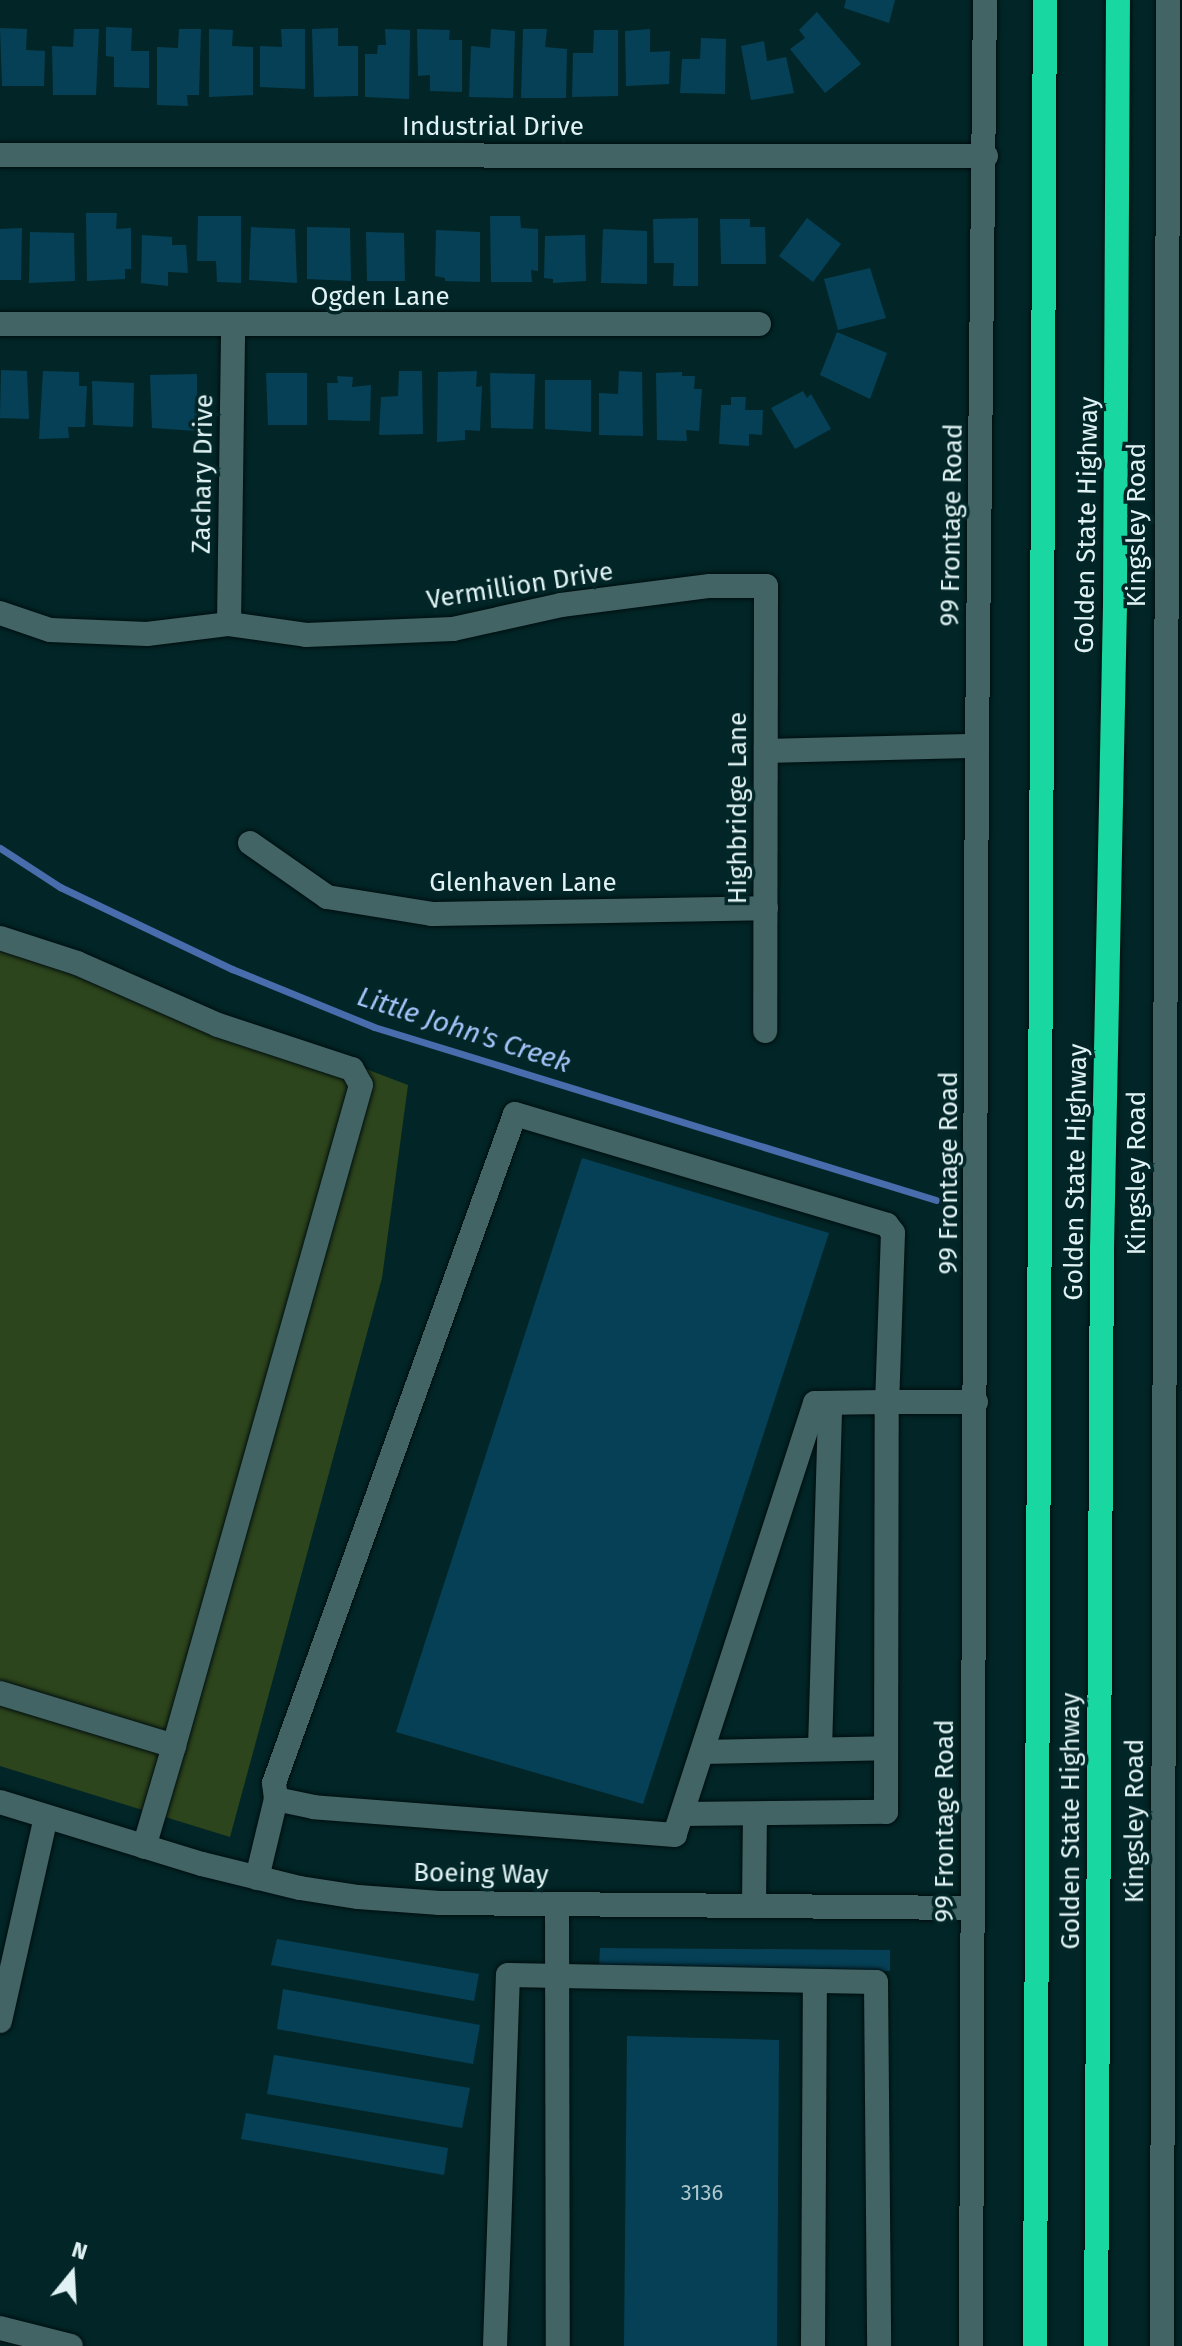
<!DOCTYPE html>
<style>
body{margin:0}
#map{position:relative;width:1182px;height:2346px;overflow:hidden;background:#022627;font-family:"Fira Sans",sans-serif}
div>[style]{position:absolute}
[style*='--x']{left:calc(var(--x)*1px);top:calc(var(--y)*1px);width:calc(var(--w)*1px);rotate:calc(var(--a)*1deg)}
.green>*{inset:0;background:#2d451c}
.stream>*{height:7px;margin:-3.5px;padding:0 3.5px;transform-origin:3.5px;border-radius:3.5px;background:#486cac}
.building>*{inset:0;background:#064056}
.roads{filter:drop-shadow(0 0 2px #000e0f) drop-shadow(0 0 2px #000e0f)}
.minor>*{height:24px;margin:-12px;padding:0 12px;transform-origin:12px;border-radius:12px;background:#426465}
.highway>*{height:24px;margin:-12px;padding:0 12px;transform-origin:12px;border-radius:12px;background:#18d7a0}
span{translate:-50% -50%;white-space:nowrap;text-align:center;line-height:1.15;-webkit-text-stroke:7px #022627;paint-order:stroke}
.number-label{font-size:22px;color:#aac6cc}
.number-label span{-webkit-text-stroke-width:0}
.street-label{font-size:26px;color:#e0f2f3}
.water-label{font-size:28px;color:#a4c3f9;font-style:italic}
.north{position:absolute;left:32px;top:2234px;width:80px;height:80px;-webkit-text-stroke:6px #022627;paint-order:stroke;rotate:18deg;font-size:22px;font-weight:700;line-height:32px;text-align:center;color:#e0f2f3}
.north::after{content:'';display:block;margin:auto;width:28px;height:36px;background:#e0f2f3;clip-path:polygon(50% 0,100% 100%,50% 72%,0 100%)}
</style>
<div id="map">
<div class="green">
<i style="clip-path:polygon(0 930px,408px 1085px,382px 1278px,230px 1837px,0 1766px)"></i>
</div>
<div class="stream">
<i style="--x:0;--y:848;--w:72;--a:33"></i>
<i style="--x:60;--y:887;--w:191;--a:25.5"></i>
<i style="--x:232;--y:969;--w:153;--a:22.2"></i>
<i style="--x:374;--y:1027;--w:588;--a:17.11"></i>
</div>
<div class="building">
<i style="clip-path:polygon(846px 0,895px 0,889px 23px,844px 8px)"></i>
<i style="clip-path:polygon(817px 12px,861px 64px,825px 93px,790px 49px,805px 38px,799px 30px)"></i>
<i style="clip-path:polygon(106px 27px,132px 28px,131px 51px,149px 51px,149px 88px,114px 87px,114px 57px,106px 56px)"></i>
<i style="clip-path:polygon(0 28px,27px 29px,26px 50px,45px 51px,44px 86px,2px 86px)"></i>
<i style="clip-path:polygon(338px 28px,338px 46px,358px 46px,358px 96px,314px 97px,312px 29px)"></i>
<i style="clip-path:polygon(74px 29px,99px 29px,96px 95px,53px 95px,52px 46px,73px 47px)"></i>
<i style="clip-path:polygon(179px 29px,201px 29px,199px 95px,187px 95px,188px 106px,157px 105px,157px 47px,178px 48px)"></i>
<i style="clip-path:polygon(209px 29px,233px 30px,232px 46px,253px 47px,253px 95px,209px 97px)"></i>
<i style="clip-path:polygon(281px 29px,305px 29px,305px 89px,260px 87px,260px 46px,282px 47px)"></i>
<i style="clip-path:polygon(385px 29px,410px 30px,409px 99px,365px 97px,365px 54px,377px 54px,378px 45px,386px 45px)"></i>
<i style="clip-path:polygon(417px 29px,450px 30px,449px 40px,462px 40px,462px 92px,430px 91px,430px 75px,418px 76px)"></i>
<i style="clip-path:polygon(491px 29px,515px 31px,513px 98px,469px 97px,471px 46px,490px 48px)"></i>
<i style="clip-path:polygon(523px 29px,547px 29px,545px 47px,567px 49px,566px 98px,521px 98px)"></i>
<i style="clip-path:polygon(650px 29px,650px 52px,670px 51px,669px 84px,626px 86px,625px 31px)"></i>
<i style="clip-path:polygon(594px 30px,618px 30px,618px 96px,572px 97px,573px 53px,593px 53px)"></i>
<i style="clip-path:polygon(701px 38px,726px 39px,725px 94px,680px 93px,682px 59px,700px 59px)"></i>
<i style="clip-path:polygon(764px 41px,767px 61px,786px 57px,794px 93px,751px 100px,741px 46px)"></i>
<i style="clip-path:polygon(86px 213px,117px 213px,116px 229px,131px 228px,131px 269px,125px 269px,125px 279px,87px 281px)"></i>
<i style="clip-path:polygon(198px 216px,241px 216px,241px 283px,217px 282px,216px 261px,197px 261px)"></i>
<i style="clip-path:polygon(490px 216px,520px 216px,521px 228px,538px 229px,538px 271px,531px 270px,532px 282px,491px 282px)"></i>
<i style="clip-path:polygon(698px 218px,698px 286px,673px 286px,674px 263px,654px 263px,653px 219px)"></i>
<i style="clip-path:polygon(807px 218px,841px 244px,813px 282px,779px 256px)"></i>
<i style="clip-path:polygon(720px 219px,750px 219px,750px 227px,765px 227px,766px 264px,721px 264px)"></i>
<i style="clip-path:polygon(251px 227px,295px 229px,297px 283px,249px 280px)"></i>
<i style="clip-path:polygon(307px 227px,350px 228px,351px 281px,307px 279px)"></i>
<i style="clip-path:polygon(22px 228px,21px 280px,0 280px,0 229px)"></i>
<i style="clip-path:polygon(603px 229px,647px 231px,647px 284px,601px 283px)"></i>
<i style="clip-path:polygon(436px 230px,480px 232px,480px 282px,445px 281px,445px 278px,435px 276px)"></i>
<i style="clip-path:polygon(30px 232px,74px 233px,75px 281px,29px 283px)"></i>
<i style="clip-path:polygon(366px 232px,404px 233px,405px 281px,367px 281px)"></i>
<i style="clip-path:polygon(142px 235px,172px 237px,172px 245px,186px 245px,188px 273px,168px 272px,168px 286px,141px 283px)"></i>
<i style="clip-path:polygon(585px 235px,586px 281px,553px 283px,553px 279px,544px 278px,545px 236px)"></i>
<i style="clip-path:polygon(870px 268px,886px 318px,838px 330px,824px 279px)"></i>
<i style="clip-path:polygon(837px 332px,887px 353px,870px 399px,820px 375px)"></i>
<i style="clip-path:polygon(1px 370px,27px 371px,29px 419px,0 418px)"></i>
<i style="clip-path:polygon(43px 371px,79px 372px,79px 386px,87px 386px,85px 427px,68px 427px,69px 438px,39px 439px)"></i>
<i style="clip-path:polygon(399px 371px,422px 371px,423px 434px,379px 435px,381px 397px,398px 396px)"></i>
<i style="clip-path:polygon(477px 371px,476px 387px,482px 386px,480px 431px,465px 430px,465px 440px,437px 442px,438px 372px)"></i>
<i style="clip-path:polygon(619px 371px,642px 372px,643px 436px,599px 435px,599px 393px,618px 394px)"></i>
<i style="clip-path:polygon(682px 372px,682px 376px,695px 376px,694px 389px,702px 389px,699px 431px,686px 430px,687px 441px,657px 440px,656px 373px)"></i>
<i style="clip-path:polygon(266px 373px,307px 373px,307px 425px,268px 425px)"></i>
<i style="clip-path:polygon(490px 373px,535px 374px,533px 429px,491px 428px)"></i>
<i style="clip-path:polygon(197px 374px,197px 431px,152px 428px,150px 375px)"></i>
<i style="clip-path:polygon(337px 376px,353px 377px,352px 387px,371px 385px,370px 421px,328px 420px,327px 383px,338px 383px)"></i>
<i style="clip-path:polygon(545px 380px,591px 380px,591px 432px,545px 429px)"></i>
<i style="clip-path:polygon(92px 381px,134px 383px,133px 427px,93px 425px)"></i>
<i style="clip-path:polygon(803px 391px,807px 398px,811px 394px,831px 429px,795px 449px,771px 408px)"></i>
<i style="clip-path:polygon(731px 397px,746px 397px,745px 410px,763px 410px,762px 435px,749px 434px,749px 446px,719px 444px,721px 405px,731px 405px)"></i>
<i style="clip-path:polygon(582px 1158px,829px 1233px,643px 1804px,396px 1732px)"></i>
<i style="clip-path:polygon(277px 1939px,479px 1974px,474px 2001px,271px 1965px)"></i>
<i style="clip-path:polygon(600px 1948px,890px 1950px,890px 1971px,599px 1969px)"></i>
<i style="clip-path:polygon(283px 1989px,480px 2025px,473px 2064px,277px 2029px)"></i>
<i style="clip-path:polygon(627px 2036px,779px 2040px,777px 2346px,624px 2346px)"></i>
<i style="clip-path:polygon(274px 2055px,470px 2088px,462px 2128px,267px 2094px)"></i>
<i style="clip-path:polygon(246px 2113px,448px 2148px,444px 2175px,241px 2139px)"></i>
</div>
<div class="roads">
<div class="minor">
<i style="--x:0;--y:155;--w:986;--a:0.06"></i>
<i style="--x:0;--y:324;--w:759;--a:0"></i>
<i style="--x:0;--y:613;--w:53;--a:18.8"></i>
<i style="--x:50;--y:630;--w:97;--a:2.4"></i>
<i style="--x:147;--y:634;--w:83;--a:-7"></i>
<i style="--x:229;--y:624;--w:78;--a:8.1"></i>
<i style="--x:306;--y:635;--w:147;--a:-2.3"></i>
<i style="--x:453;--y:629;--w:111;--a:-12.5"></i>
<i style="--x:561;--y:605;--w:150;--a:-7.3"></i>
<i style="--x:710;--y:586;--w:56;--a:0"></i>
<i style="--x:766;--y:586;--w:445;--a:90.1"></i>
<i style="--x:229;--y:624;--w:299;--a:-89.2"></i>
<i style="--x:766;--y:751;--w:211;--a:-1.4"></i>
<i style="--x:250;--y:843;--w:94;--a:35"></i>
<i style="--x:327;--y:897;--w:106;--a:9.2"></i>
<i style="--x:432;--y:914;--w:334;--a:-1"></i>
<i style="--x:0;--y:938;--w:81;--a:18"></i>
<i style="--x:77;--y:963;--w:154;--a:23.7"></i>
<i style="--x:218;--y:1025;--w:141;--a:18.2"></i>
<i style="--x:352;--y:1069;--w:18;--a:61"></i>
<i style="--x:361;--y:1085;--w:687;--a:105.8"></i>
<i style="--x:0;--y:1693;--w:182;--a:16.9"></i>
<i style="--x:174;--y:1746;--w:105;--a:106.5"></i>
<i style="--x:820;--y:1749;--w:346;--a:-88.3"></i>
<i style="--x:702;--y:1752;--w:184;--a:-1.2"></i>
<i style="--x:0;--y:1802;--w:211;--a:17.1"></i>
<i style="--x:202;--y:1864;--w:101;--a:13.8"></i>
<i style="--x:300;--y:1888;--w:59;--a:8.8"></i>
<i style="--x:358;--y:1897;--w:82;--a:4.2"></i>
<i style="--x:440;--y:1903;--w:533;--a:0.54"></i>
<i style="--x:682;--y:1814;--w:204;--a:-0.6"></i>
<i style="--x:886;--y:1812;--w:410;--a:-89.9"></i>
<i style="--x:887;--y:1402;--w:72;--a:179.2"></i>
<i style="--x:815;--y:1403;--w:454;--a:108"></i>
<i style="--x:675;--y:1835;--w:362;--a:-175.6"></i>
<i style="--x:314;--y:1807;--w:39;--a:-168"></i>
<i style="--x:276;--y:1799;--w:16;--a:-97"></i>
<i style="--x:274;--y:1783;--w:711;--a:-70.19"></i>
<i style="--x:515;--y:1114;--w:388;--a:16.6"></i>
<i style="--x:887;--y:1225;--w:10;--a:53"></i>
<i style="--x:893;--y:1233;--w:169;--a:92"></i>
<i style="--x:887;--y:1402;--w:89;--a:0"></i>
<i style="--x:257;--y:1878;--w:81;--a:-76.5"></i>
<i style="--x:557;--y:1904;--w:442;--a:89.9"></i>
<i style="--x:754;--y:1906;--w:92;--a:-89.4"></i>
<i style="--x:0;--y:2021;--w:209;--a:-77.3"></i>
<i style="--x:0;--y:2328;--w:73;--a:14.2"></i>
<i style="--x:495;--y:2346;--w:371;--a:-88"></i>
<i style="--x:508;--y:1975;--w:368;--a:1.1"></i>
<i style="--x:876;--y:1982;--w:364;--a:89.5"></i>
<i style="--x:813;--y:2346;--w:365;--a:-89.7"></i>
<i style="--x:971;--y:2346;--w:1600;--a:-89.79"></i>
<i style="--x:977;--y:746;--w:746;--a:-89.39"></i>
<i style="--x:1162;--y:2346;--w:2346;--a:-89.85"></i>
</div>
<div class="highway">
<i style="--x:1035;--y:2346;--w:2346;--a:-89.76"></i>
<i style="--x:1096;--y:2346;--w:1098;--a:-89.69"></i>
<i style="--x:1102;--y:1248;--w:640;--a:-88.84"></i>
<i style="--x:1115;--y:608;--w:608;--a:-89.72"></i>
</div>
</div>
<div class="number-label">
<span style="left:702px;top:2193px">3136</span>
</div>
<div class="street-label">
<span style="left:493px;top:127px">Industrial Drive</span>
<span style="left:380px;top:297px">Ogden Lane</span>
<span style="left:203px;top:474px;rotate:-89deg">Zachary Drive</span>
<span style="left:952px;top:525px;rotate:-89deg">99 Frontage Road</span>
<span style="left:1087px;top:525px;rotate:-89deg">Golden State Highway</span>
<span style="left:1137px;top:525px;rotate:-90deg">Kingsley Road</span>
<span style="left:520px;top:586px;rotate:-9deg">Vermillion Drive</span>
<span style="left:738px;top:808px;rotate:-90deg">Highbridge Lane</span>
<span style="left:523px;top:883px">Glenhaven Lane</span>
<span style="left:1076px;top:1172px;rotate:-89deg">Golden State Highway</span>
<span style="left:949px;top:1173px;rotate:-90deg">99 Frontage Road</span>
<span style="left:1137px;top:1173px;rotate:-90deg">Kingsley Road</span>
<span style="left:945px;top:1821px;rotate:-90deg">99 Frontage Road</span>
<span style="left:1071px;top:1821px;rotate:-90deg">Golden State Highway</span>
<span style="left:1135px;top:1821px;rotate:-90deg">Kingsley Road</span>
<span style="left:481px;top:1874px;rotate:1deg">Boeing Way</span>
</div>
<div class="water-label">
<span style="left:464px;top:1030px;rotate:18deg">Little John's Creek</span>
</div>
<div class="north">N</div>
</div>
